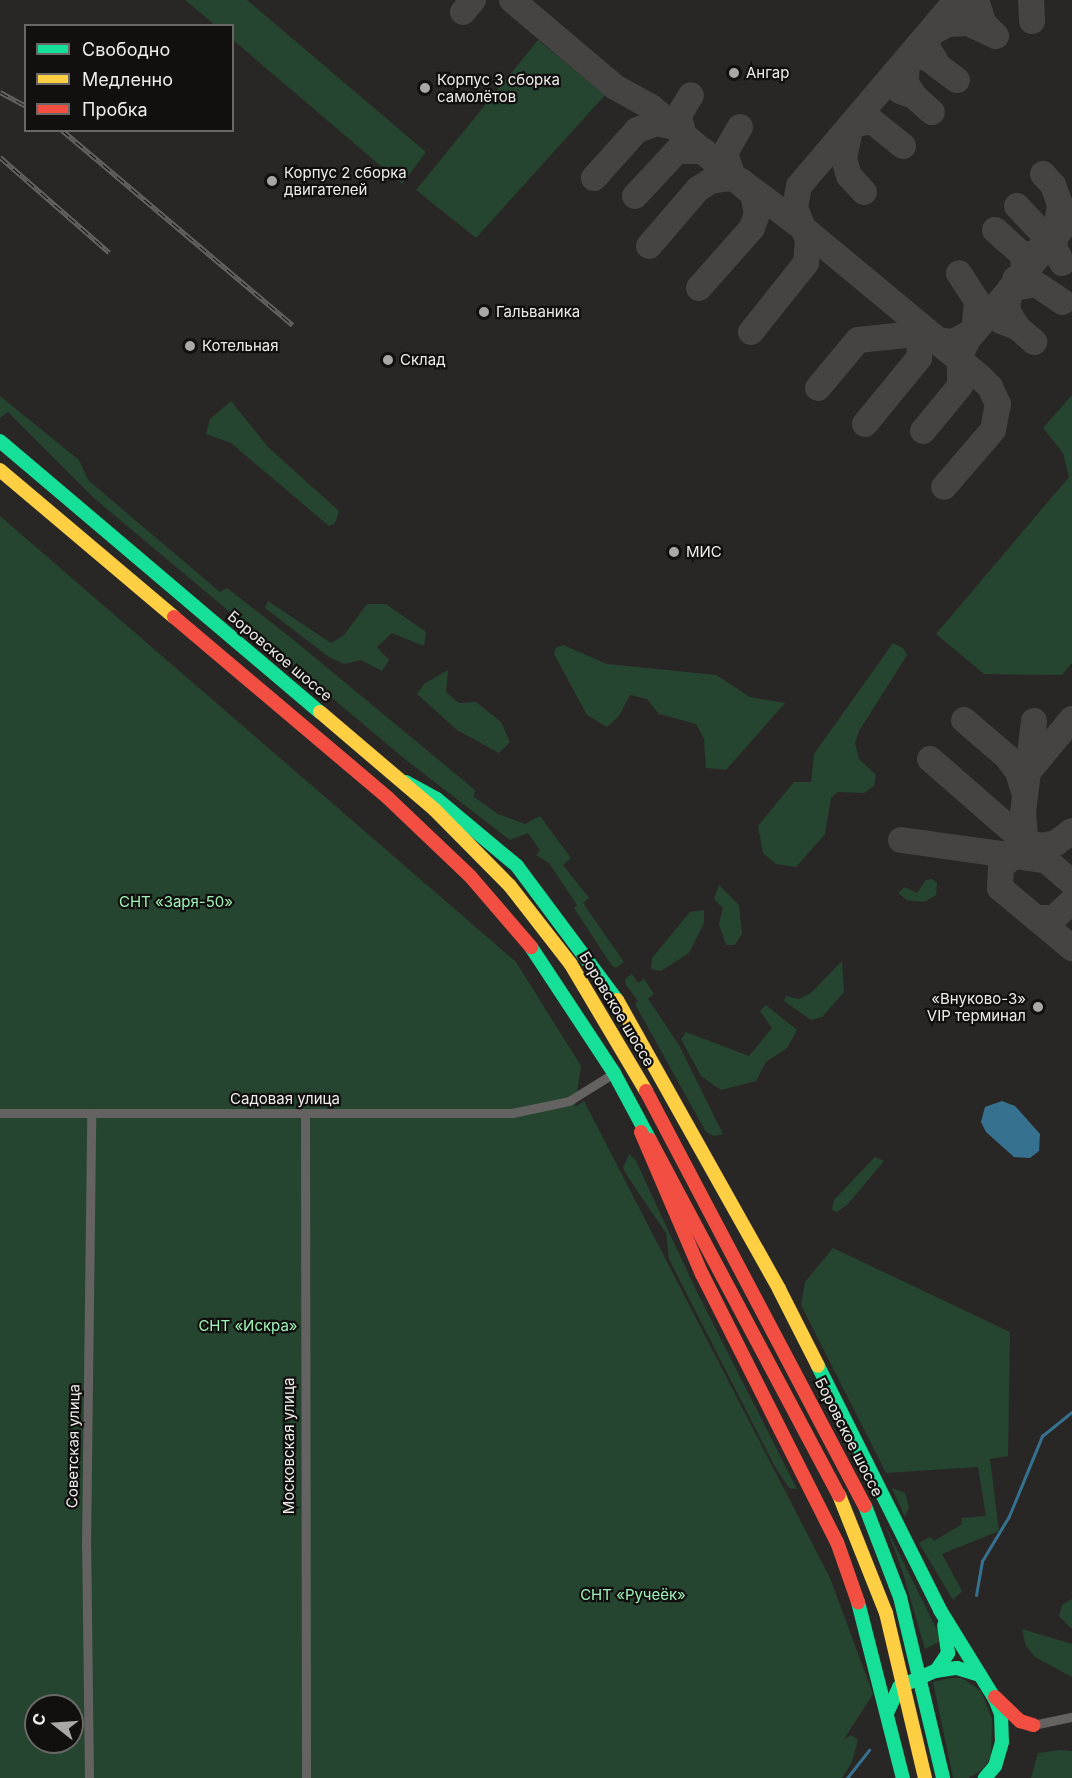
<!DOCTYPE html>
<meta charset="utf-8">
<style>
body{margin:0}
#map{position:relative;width:1072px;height:1778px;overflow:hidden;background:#282725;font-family:Inter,sans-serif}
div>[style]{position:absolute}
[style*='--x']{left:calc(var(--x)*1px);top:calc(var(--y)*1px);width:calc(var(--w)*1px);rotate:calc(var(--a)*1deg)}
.green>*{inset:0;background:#264530}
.water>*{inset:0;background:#377190}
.stream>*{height:3px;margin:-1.5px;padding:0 1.5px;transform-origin:1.5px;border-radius:1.5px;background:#377190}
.taxiway>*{height:26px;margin:-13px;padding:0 13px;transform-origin:13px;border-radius:13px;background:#464442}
.street>*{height:9px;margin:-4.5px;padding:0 4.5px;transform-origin:4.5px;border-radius:4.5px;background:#646362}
.fast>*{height:14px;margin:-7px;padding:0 7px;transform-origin:7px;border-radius:7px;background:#16e098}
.slow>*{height:14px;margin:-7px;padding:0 7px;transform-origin:7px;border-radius:7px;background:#ffcf43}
.jam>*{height:14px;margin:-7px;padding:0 7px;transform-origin:7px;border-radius:7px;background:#f24e42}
.rail>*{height:5px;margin-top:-2.5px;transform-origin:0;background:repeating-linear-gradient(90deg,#11100f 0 9px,#646260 0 18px);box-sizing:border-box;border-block:2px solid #646260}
.dots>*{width:16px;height:16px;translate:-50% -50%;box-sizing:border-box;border:3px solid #11100f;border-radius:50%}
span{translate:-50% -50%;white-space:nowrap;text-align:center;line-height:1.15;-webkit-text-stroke:4.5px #11100f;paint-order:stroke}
.poi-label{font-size:15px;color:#eeedeb}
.left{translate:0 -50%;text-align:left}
.right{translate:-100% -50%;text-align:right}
.street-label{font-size:15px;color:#eeedeb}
.park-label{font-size:15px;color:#9ff3b9}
.legend{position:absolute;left:24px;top:24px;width:210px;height:108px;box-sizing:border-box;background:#11100f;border:2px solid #696867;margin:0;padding:8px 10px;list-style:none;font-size:18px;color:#eeedeb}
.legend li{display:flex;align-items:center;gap:12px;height:30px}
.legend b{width:30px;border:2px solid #696867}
.north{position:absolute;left:24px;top:1694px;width:60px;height:60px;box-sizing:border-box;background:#11100f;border:2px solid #696867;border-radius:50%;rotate:287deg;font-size:16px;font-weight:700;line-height:24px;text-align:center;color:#eeedeb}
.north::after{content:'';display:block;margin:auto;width:21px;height:27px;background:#a9a8a6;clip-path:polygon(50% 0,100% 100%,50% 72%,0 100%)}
</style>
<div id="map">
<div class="green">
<i style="clip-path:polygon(185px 0,247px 0,426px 152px,402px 184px,233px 40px,232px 26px,215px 25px)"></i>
<i style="clip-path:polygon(538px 40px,605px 95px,476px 238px,416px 190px)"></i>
<i style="clip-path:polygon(1072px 395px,1072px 663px,1062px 675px,984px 674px,936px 634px,1069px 477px,1063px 453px,1043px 428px)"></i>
<i style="clip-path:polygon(0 396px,79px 460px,88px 480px,220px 592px,227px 588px,290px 637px,475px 790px,474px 797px,498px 814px,525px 824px,540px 816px,571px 858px,563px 865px,589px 898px,583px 903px,624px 962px,616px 968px,612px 966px,574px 908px,577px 905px,549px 863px,536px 855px,540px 850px,528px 833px,510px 840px,406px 760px,94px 498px,8px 412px,0 418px)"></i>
<i style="clip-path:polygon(231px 401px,268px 447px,339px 511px,335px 523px,329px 526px,231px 443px,206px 434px,210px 419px)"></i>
<i style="clip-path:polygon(evenodd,0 516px,516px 962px,581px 1066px,575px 1107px,584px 1101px,830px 1578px,873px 1694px,844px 1739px,851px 1735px,858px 1740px,852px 1762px,842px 1778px,0 1778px,0 516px,36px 1706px,72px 1706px,72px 1742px,36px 1742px,36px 1706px)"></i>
<i style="clip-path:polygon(268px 601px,331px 643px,344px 635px,367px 604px,386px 604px,426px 632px,424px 646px,392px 633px,377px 647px,389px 660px,382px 671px,361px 660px,344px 664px,329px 657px,265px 608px)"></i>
<i style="clip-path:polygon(893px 643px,903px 648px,907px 655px,859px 731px,855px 743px,859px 759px,876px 775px,874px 786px,864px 793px,838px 792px,831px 798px,825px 834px,796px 867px,776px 864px,763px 853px,758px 826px,794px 782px,811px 782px,814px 754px)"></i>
<i style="clip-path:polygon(563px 645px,607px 664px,716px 675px,750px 697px,785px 703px,726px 770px,706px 768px,704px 739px,696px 724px,659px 714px,647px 699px,630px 695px,619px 716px,607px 727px,587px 715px,554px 654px,556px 648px)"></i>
<i style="clip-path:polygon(448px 670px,446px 692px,459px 703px,476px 702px,501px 722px,510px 742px,499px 753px,457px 730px,417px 694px,424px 684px)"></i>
<i style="clip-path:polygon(932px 879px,937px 883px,936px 895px,924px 902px,907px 900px,898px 893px,905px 887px,917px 893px,926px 880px)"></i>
<i style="clip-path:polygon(719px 885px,739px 905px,742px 934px,735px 945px,726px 945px,719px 924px,723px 908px,714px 899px)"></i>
<i style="clip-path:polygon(704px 910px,704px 923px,689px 953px,661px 971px,651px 969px,652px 958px,690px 912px)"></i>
<i style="clip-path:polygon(842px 961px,844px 992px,822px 1017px,811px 1020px,784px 1001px,786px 996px,799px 999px,811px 993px)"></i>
<i style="clip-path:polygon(632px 974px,638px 983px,644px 979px,654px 994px,648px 999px,679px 1045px,723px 1134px,714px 1136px,706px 1132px,635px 1004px,638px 1001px,626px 985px,625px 979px)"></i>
<i style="clip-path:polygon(766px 1005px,797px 1030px,787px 1048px,766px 1062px,756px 1081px,721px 1090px,701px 1076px,681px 1039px,686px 1032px,749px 1056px,772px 1028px,760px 1011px)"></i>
<i style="clip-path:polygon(629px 1154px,635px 1159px,695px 1288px,797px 1489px,789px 1488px,774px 1465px,669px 1259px,666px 1233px,628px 1177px,623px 1168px)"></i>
<i style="clip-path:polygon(875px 1157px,884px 1161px,847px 1205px,837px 1212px,832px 1210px,834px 1200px)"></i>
<i style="clip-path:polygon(833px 1248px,1010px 1332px,1008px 1456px,990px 1459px,999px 1531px,942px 1554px,962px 1591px,953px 1600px,919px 1543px,930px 1537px,934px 1541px,962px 1524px,961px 1518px,986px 1516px,978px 1467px,886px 1473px,801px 1305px,805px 1282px)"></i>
<i style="clip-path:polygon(892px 1488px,905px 1493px,909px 1507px,905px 1517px)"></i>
<i style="clip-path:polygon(885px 1525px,942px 1640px,925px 1649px,903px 1573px)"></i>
<i style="clip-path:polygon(1072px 1599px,1072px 1629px,1059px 1616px,1062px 1605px)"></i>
<i style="clip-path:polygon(1022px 1629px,1072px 1644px,1072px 1677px,1035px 1657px,1026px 1646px)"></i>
<i style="clip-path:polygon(951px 1678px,962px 1678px,981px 1691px,992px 1719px,991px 1757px,982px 1770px,968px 1778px,953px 1778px,933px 1682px)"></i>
<i style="clip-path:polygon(1060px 1750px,1072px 1751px,1072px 1778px,1031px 1778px,1038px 1753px)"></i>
</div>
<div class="water">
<i style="clip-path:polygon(1002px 1101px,1015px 1106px,1040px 1134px,1039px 1151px,1030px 1158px,1014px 1157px,986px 1132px,981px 1122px,985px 1107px)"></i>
</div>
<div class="stream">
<i style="--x:976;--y:1595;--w:35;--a:-80"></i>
<i style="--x:982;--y:1561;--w:52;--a:-59"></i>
<i style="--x:1009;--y:1516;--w:87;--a:-67.6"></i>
<i style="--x:1042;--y:1436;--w:38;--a:-39"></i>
<i style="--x:847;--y:1778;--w:36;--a:-52"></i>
</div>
<div class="taxiway">
<i style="--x:512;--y:0;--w:135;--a:40.2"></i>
<i style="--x:615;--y:87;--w:41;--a:29.1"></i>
<i style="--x:651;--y:107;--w:134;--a:40.5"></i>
<i style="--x:753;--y:194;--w:20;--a:79"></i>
<i style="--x:757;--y:214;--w:15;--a:110"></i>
<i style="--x:752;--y:228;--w:80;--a:131.5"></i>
<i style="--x:976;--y:0;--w:25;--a:72"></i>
<i style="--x:984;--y:24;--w:13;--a:45"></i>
<i style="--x:1031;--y:0;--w:21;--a:87"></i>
<i style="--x:463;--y:12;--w:16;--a:-50"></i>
<i style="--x:935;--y:60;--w:15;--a:-122"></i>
<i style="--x:927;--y:47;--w:13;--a:-81"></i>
<i style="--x:929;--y:34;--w:21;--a:-28"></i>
<i style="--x:948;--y:24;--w:20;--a:-3"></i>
<i style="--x:968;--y:23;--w:31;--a:25"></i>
<i style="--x:900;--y:91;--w:15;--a:20"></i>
<i style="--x:914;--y:96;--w:24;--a:42"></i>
<i style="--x:914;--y:96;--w:15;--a:-122"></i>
<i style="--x:906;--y:83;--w:23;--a:-88"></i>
<i style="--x:907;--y:60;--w:18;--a:-13"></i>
<i style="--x:925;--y:56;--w:40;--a:37"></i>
<i style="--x:683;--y:133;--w:18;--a:-103"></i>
<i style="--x:679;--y:115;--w:23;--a:-59"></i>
<i style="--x:732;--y:174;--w:22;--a:-108"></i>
<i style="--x:725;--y:153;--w:30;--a:-60"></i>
<i style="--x:1043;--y:174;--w:15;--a:48"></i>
<i style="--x:1053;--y:185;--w:20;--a:70"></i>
<i style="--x:1060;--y:204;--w:43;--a:97.9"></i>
<i style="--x:1054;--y:247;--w:18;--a:63"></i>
<i style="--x:594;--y:178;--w:64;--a:-48.1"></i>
<i style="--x:637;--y:130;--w:21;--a:-19"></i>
<i style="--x:657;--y:123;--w:18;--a:13"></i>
<i style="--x:864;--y:192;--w:22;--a:-133"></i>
<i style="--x:849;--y:176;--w:19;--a:-106"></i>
<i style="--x:844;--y:158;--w:34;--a:-78"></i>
<i style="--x:851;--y:125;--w:21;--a:-11"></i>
<i style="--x:872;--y:121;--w:40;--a:39"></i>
<i style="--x:635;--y:196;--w:62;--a:-47"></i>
<i style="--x:677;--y:151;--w:27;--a:0"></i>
<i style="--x:1017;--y:206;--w:40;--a:47"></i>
<i style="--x:1044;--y:235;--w:14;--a:90"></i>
<i style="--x:1044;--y:249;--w:12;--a:160"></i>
<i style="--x:995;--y:230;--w:38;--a:42"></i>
<i style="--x:1023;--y:255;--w:19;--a:87"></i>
<i style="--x:1024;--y:274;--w:10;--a:151"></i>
<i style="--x:649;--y:246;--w:75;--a:-49.3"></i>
<i style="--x:698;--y:189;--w:15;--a:-32"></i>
<i style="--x:711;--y:181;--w:18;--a:-9"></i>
<i style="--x:729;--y:178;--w:12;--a:14"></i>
<i style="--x:741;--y:181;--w:78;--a:37.2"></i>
<i style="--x:803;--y:228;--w:175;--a:39.7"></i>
<i style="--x:938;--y:340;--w:15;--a:8"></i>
<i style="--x:953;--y:342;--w:24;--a:-28"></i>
<i style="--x:974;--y:331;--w:30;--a:-84"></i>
<i style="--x:977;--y:301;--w:33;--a:-123"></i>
<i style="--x:1001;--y:321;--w:17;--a:21"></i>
<i style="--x:1017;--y:327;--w:23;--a:41"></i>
<i style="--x:1017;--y:327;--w:20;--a:-120"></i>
<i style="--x:1007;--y:310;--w:21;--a:-82"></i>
<i style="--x:1010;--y:289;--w:26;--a:-11"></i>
<i style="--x:1036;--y:284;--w:32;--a:34"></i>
<i style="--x:751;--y:332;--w:88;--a:-51.4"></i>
<i style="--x:806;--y:263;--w:23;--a:-85"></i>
<i style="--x:808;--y:240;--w:35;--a:-112"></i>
<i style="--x:795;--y:207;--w:21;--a:-79"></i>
<i style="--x:799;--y:186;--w:244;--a:-49.7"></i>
<i style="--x:818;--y:388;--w:62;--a:-50.2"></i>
<i style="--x:858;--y:340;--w:57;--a:-6"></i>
<i style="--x:915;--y:334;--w:17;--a:10"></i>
<i style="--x:932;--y:337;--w:61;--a:39.7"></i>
<i style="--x:979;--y:376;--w:16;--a:45"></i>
<i style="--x:990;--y:387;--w:19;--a:65"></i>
<i style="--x:998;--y:404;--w:26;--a:101"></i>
<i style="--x:993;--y:430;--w:75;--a:130.7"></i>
<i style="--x:865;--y:424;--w:85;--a:-50.7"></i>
<i style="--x:919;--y:358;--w:23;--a:-85"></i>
<i style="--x:921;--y:335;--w:16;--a:-120"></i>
<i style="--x:923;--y:431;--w:58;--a:-50.6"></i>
<i style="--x:960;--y:386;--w:30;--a:-90"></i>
<i style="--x:960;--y:356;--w:19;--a:-65"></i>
<i style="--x:968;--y:339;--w:160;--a:-49.6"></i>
<i style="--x:964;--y:720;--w:57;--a:40.7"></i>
<i style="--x:1007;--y:757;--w:19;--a:54"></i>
<i style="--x:1018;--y:772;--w:21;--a:73"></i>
<i style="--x:1034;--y:721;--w:93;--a:96.8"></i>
<i style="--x:1023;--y:813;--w:24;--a:85"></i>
<i style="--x:1025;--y:837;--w:7;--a:63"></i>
<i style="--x:1028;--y:843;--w:14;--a:12"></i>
<i style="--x:1042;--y:846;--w:14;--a:-12"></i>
<i style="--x:1056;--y:843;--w:20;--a:-37"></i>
<i style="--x:930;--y:759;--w:189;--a:41.1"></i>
<i style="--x:1028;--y:772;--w:69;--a:-50.3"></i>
<i style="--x:901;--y:840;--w:144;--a:8"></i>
<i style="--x:1029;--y:854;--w:15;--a:172"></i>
<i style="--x:1014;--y:856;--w:17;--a:140"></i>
<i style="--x:1001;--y:867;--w:21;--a:93"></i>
<i style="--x:1000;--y:888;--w:94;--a:39.8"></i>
<i style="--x:1036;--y:918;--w:18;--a:0"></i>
<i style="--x:1054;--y:918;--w:25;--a:-43"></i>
</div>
<div class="street">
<i style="--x:0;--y:1113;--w:512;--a:0"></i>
<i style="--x:512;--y:1113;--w:58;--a:-11.9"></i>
<i style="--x:569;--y:1101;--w:53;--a:-31.9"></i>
<i style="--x:305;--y:1114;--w:664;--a:89.91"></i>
<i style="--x:1033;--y:1725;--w:40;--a:-12"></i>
<i style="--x:89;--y:1778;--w:231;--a:-90.7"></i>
<i style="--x:86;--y:1547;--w:433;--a:-89.3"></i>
</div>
<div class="fast">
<i style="--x:0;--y:441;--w:419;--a:40.3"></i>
<i style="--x:406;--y:782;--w:35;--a:29"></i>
<i style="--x:437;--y:799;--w:104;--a:39.9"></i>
<i style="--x:517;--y:866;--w:167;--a:53.3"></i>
<i style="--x:531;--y:947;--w:151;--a:56.6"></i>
<i style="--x:614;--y:1073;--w:76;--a:61.8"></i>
<i style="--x:818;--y:1366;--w:273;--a:63.4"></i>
<i style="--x:940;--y:1610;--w:105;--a:58.3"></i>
<i style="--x:995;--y:1699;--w:16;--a:68"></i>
<i style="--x:1001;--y:1714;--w:28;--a:88"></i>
<i style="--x:1002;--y:1742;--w:25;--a:106"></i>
<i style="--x:995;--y:1766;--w:16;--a:130"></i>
<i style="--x:865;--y:1506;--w:97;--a:69"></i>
<i style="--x:900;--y:1597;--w:186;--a:76.6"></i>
<i style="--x:858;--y:1602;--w:182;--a:75.7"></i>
<i style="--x:936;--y:1671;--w:22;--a:-56"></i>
<i style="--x:948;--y:1653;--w:28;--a:-98"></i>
<i style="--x:888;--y:1711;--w:26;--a:-65"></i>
<i style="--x:899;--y:1687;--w:39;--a:-24"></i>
<i style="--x:935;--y:1671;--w:22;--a:-8"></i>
<i style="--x:957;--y:1668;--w:24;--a:17"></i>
</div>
<div class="slow">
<i style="--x:0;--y:470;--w:228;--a:40.2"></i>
<i style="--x:320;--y:712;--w:151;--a:40.4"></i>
<i style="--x:435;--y:810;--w:107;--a:45.4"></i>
<i style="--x:510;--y:886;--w:98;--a:52.1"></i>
<i style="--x:570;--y:963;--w:149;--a:59.3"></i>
<i style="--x:617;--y:1000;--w:331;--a:60.7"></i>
<i style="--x:779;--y:1289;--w:86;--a:63.1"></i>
<i style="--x:839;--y:1495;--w:127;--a:68.3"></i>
<i style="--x:886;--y:1613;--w:170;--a:76.7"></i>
</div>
<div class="jam">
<i style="--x:174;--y:617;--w:280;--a:40.2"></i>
<i style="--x:388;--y:798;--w:113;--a:43.6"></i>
<i style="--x:470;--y:876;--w:94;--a:49.3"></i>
<i style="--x:646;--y:1091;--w:469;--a:62.2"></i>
<i style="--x:641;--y:1132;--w:155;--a:66.8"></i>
<i style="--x:702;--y:1274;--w:300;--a:63.3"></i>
<i style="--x:837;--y:1542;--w:64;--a:70.7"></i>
<i style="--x:650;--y:1140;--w:402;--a:62"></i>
<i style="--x:995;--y:1697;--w:35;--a:44"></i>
<i style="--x:1020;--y:1721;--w:14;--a:17"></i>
</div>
<div class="rail">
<i style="--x:0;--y:92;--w:30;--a:28"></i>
<i style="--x:62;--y:130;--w:302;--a:40.2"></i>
<i style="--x:0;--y:157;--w:145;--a:41.1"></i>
</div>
<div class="dots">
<i style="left:734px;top:73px;background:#a9a8a6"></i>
<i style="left:425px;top:88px;background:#a9a8a6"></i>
<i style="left:272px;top:181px;background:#a9a8a6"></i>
<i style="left:484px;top:312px;background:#a9a8a6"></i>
<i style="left:190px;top:346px;background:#a9a8a6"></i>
<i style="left:388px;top:360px;background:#a9a8a6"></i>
<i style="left:674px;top:552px;background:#a9a8a6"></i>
<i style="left:1038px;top:1007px;background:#a9a8a6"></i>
</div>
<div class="poi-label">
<span class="left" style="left:746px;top:73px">Ангар</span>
<span class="left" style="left:437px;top:88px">Корпус 3 сборка<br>самолётов</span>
<span class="left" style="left:284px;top:181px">Корпус 2 сборка<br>двигателей</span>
<span class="left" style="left:496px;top:312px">Гальваника</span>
<span class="left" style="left:202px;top:346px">Котельная</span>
<span class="left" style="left:400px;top:360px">Склад</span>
<span class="left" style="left:686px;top:552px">МИС</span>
<span class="right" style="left:1026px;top:1007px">«Внуково-3»<br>VIP терминал</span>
</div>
<div class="street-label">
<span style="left:280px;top:656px;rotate:40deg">Боровское шоссе</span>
<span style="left:617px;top:1009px;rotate:59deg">Боровское шоссе</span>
<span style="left:285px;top:1099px">Садовая улица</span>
<span style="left:849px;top:1437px;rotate:63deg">Боровское шоссе</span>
<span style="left:73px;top:1446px;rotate:-89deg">Советская улица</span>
<span style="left:289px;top:1446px;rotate:-90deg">Московская улица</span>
</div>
<div class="park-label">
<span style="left:176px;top:902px">СНТ «Заря-50»</span>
<span style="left:248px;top:1326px">СНТ «Искра»</span>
<span style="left:633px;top:1595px">СНТ «Ручеёк»</span>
</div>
<ul class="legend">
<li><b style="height:8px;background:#16e098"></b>Свободно</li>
<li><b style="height:8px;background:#ffcf43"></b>Медленно</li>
<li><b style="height:8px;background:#f24e42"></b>Пробка</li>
</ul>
<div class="north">С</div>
</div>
